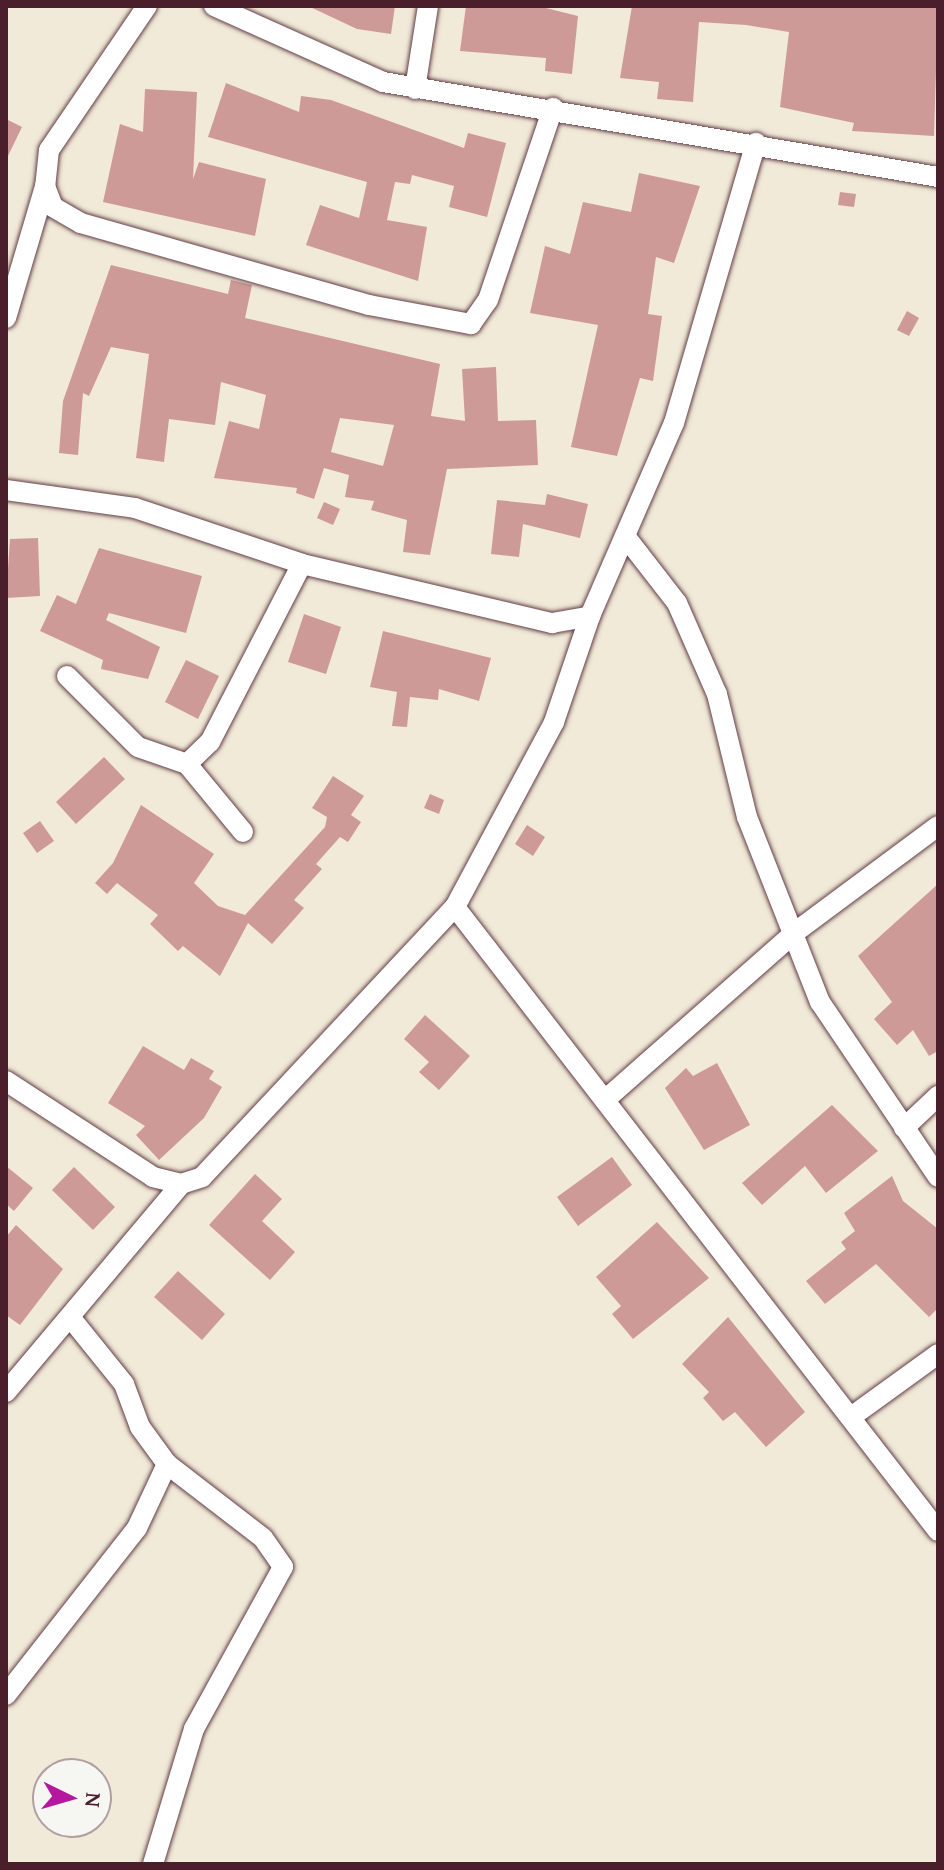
<!DOCTYPE html>
<style>
body{margin:0}
#map{position:relative;width:944px;height:1870px;overflow:hidden;background:#f1ead8;font-family:"Gentium Book Plus",serif}
div>[style]{position:absolute}
[style*='--x']{left:calc(var(--x)*1px);top:calc(var(--y)*1px);width:calc(var(--w)*1px);rotate:calc(var(--a)*1deg)}
.building>*{inset:0;background:#cd9a98}
.roads{filter:drop-shadow(0 0 2px #633d45) drop-shadow(0 0 2px #633d45)}
.minor>*{height:20px;margin:-10px;padding:0 10px;transform-origin:10px;border-radius:10px;background:#fff}
span{translate:-50% -50%;white-space:nowrap;text-align:center;line-height:1.15;-webkit-text-stroke:6px #f6f6f2;paint-order:stroke}
.frame{position:absolute;inset:0;border:8px solid #4a1f2b;pointer-events:none}
.north{position:absolute;left:32px;top:1758px;width:80px;height:80px;box-sizing:border-box;background:#f6f6f2;border:2px solid #b1a0a2;border-radius:50%;rotate:95deg;font-size:22px;font-weight:700;line-height:32px;text-align:center;color:#4a1f2b}
.north::after{content:'';display:block;margin:auto;width:28px;height:36px;background:#b5179e;clip-path:polygon(50% 0,100% 100%,50% 72%,0 100%)}
</style>
<div id="map">
<div class="building">
<i style="clip-path:polygon(308px 6px,395px 6px,391px 34px,357px 29px)"></i>
<i style="clip-path:polygon(466px 6px,538px 6px,578px 16px,572px 74px,545px 71px,546px 58px,460px 51px)"></i>
<i style="clip-path:polygon(632px 6px,938px 6px,934px 136px,852px 131px,854px 123px,780px 107px,789px 32px,746px 25px,699px 22px,693px 102px,657px 99px,659px 82px,620px 78px)"></i>
<i style="clip-path:polygon(226px 83px,299px 112px,301px 96px,331px 100px,464px 148px,468px 133px,506px 143px,487px 217px,449px 207px,454px 186px,412px 175px,410px 184px,395px 182px,387px 220px,427px 227px,418px 281px,306px 245px,320px 205px,359px 218px,367px 182px,208px 137px)"></i>
<i style="clip-path:polygon(145px 89px,197px 92px,193px 179px,199px 162px,266px 179px,255px 236px,103px 202px,120px 124px,143px 132px)"></i>
<i style="clip-path:polygon(6px 119px,22px 127px,6px 160px)"></i>
<i style="clip-path:polygon(639px 173px,700px 186px,674px 263px,656px 257px,648px 314px,662px 316px,653px 381px,640px 378px,617px 456px,571px 447px,598px 325px,530px 313px,545px 246px,570px 254px,583px 202px,631px 212px)"></i>
<i style="clip-path:polygon(840px 192px,856px 194px,854px 207px,838px 205px)"></i>
<i style="clip-path:polygon(evenodd,111px 265px,228px 294px,231px 280px,252px 285px,245px 318px,440px 364px,431px 416px,465px 421px,462px 369px,496px 367px,498px 421px,536px 420px,538px 465px,447px 469px,430px 555px,403px 552px,407px 520px,371px 510px,374px 501px,345px 497px,349px 475px,324px 468px,314px 499px,296px 493px,297px 488px,214px 478px,229px 421px,259px 429px,266px 395px,221px 382px,215px 425px,169px 419px,164px 462px,136px 458px,149px 354px,111px 347px,89px 396px,83px 393px,78px 455px,59px 453px,63px 401px,111px 265px,340px 418px,394px 425px,383px 466px,331px 452px,340px 418px)"></i>
<i style="clip-path:polygon(907px 311px,919px 318px,909px 336px,897px 330px)"></i>
<i style="clip-path:polygon(547px 494px,588px 504px,580px 538px,523px 524px,519px 557px,491px 554px,497px 500px,545px 505px)"></i>
<i style="clip-path:polygon(324px 502px,340px 509px,333px 525px,317px 518px)"></i>
<i style="clip-path:polygon(38px 538px,40px 596px,6px 598px,10px 539px)"></i>
<i style="clip-path:polygon(99px 548px,202px 576px,186px 633px,109px 613px,106px 620px,160px 647px,148px 679px,101px 669px,103px 660px,40px 631px,57px 595px,76px 604px)"></i>
<i style="clip-path:polygon(304px 614px,341px 627px,326px 674px,288px 662px)"></i>
<i style="clip-path:polygon(383px 631px,491px 658px,479px 701px,439px 689px,438px 700px,410px 697px,407px 727px,392px 726px,397px 692px,370px 687px)"></i>
<i style="clip-path:polygon(186px 660px,219px 676px,198px 719px,165px 702px)"></i>
<i style="clip-path:polygon(104px 757px,125px 779px,76px 824px,56px 802px)"></i>
<i style="clip-path:polygon(333px 776px,364px 796px,351px 815px,361px 822px,348px 842px,340px 837px,316px 864px,322px 869px,294px 900px,304px 908px,272px 944px,248px 923px,220px 976px,183px 946px,178px 951px,150px 924px,158px 915px,117px 883px,107px 894px,95px 883px,113px 863px,141px 805px,214px 854px,194px 883px,218px 906px,245px 915px,325px 827px,327px 817px,312px 808px)"></i>
<i style="clip-path:polygon(430px 794px,444px 800px,439px 814px,424px 808px)"></i>
<i style="clip-path:polygon(40px 821px,54px 841px,37px 853px,23px 833px)"></i>
<i style="clip-path:polygon(527px 825px,545px 837px,533px 856px,515px 844px)"></i>
<i style="clip-path:polygon(938px 884px,938px 1051px,929px 1056px,913px 1030px,897px 1045px,874px 1019px,892px 1002px,858px 956px)"></i>
<i style="clip-path:polygon(425px 1015px,470px 1056px,439px 1090px,419px 1072px,429px 1062px,404px 1039px)"></i>
<i style="clip-path:polygon(143px 1046px,184px 1070px,191px 1058px,214px 1071px,209px 1079px,222px 1087px,204px 1118px,159px 1160px,136px 1135px,145px 1126px,108px 1103px)"></i>
<i style="clip-path:polygon(717px 1063px,750px 1125px,704px 1150px,665px 1088px,686px 1068px,693px 1076px)"></i>
<i style="clip-path:polygon(832px 1105px,878px 1151px,826px 1193px,805px 1166px,762px 1205px,742px 1183px)"></i>
<i style="clip-path:polygon(612px 1157px,632px 1185px,578px 1226px,557px 1197px)"></i>
<i style="clip-path:polygon(6px 1166px,33px 1188px,14px 1211px,6px 1204px)"></i>
<i style="clip-path:polygon(74px 1167px,115px 1207px,93px 1230px,52px 1190px)"></i>
<i style="clip-path:polygon(255px 1174px,282px 1199px,262px 1221px,295px 1252px,270px 1280px,209px 1225px)"></i>
<i style="clip-path:polygon(892px 1176px,903px 1201px,938px 1229px,938px 1308px,929px 1317px,876px 1264px,825px 1304px,806px 1281px,846px 1249px,841px 1242px,855px 1231px,844px 1213px)"></i>
<i style="clip-path:polygon(657px 1222px,709px 1278px,633px 1339px,612px 1314px,621px 1306px,596px 1277px)"></i>
<i style="clip-path:polygon(16px 1225px,63px 1269px,20px 1325px,6px 1315px,6px 1237px)"></i>
<i style="clip-path:polygon(178px 1271px,225px 1314px,202px 1340px,154px 1297px)"></i>
<i style="clip-path:polygon(728px 1317px,805px 1412px,766px 1447px,735px 1412px,723px 1421px,703px 1398px,709px 1392px,682px 1364px)"></i>
</div>
<div class="roads">
<div class="minor">
<i style="--x:147;--y:6;--w:174;--a:124.2"></i>
<i style="--x:49;--y:150;--w:36;--a:96"></i>
<i style="--x:45;--y:186;--w:22;--a:69"></i>
<i style="--x:53;--y:207;--w:32;--a:30"></i>
<i style="--x:81;--y:223;--w:299;--a:15.9"></i>
<i style="--x:369;--y:305;--w:104;--a:10.6"></i>
<i style="--x:471;--y:324;--w:29;--a:-55"></i>
<i style="--x:488;--y:300;--w:203;--a:-71.3"></i>
<i style="--x:214;--y:6;--w:185;--a:24.2"></i>
<i style="--x:383;--y:82;--w:563;--a:9.71"></i>
<i style="--x:415;--y:89;--w:84;--a:-81.1"></i>
<i style="--x:6;--y:318;--w:138;--a:-73.5"></i>
<i style="--x:6;--y:490;--w:130;--a:7.9"></i>
<i style="--x:135;--y:508;--w:176;--a:18.5"></i>
<i style="--x:302;--y:564;--w:257;--a:13.3"></i>
<i style="--x:552;--y:623;--w:39;--a:-10"></i>
<i style="--x:625;--y:536;--w:85;--a:52.2"></i>
<i style="--x:677;--y:603;--w:99;--a:66.3"></i>
<i style="--x:717;--y:694;--w:127;--a:76.3"></i>
<i style="--x:747;--y:817;--w:199;--a:68.5"></i>
<i style="--x:820;--y:1002;--w:211;--a:56"></i>
<i style="--x:67;--y:676;--w:100;--a:45"></i>
<i style="--x:138;--y:747;--w:52;--a:19.1"></i>
<i style="--x:187;--y:764;--w:32;--a:-44"></i>
<i style="--x:210;--y:742;--w:200;--a:-62.7"></i>
<i style="--x:187;--y:764;--w:88;--a:50.5"></i>
<i style="--x:455;--y:907;--w:789;--a:52.26"></i>
<i style="--x:6;--y:1081;--w:176;--a:33.1"></i>
<i style="--x:153;--y:1177;--w:29;--a:14"></i>
<i style="--x:181;--y:1184;--w:22;--a:-18"></i>
<i style="--x:202;--y:1177;--w:370;--a:-46.9"></i>
<i style="--x:455;--y:907;--w:210;--a:-61.8"></i>
<i style="--x:554;--y:722;--w:112;--a:-71.2"></i>
<i style="--x:590;--y:616;--w:210;--a:-66.5"></i>
<i style="--x:674;--y:423;--w:292;--a:-73.7"></i>
<i style="--x:606;--y:1099;--w:251;--a:-41.4"></i>
<i style="--x:794;--y:933;--w:179;--a:-36.6"></i>
<i style="--x:904;--y:1128;--w:47;--a:-43.3"></i>
<i style="--x:70;--y:1317;--w:86;--a:51.1"></i>
<i style="--x:124;--y:1384;--w:46;--a:69.6"></i>
<i style="--x:140;--y:1427;--w:46;--a:53.9"></i>
<i style="--x:167;--y:1464;--w:121;--a:37.6"></i>
<i style="--x:263;--y:1538;--w:35;--a:55"></i>
<i style="--x:283;--y:1567;--w:185;--a:118.8"></i>
<i style="--x:194;--y:1729;--w:141;--a:106.9"></i>
<i style="--x:6;--y:1392;--w:272;--a:-49.9"></i>
<i style="--x:851;--y:1417;--w:107;--a:-35.9"></i>
<i style="--x:6;--y:1695;--w:212;--a:-51.9"></i>
<i style="--x:137;--y:1528;--w:71;--a:-64.9"></i>
</div>
</div>
<div class="frame"></div>
<div class="north">N</div>
</div>
